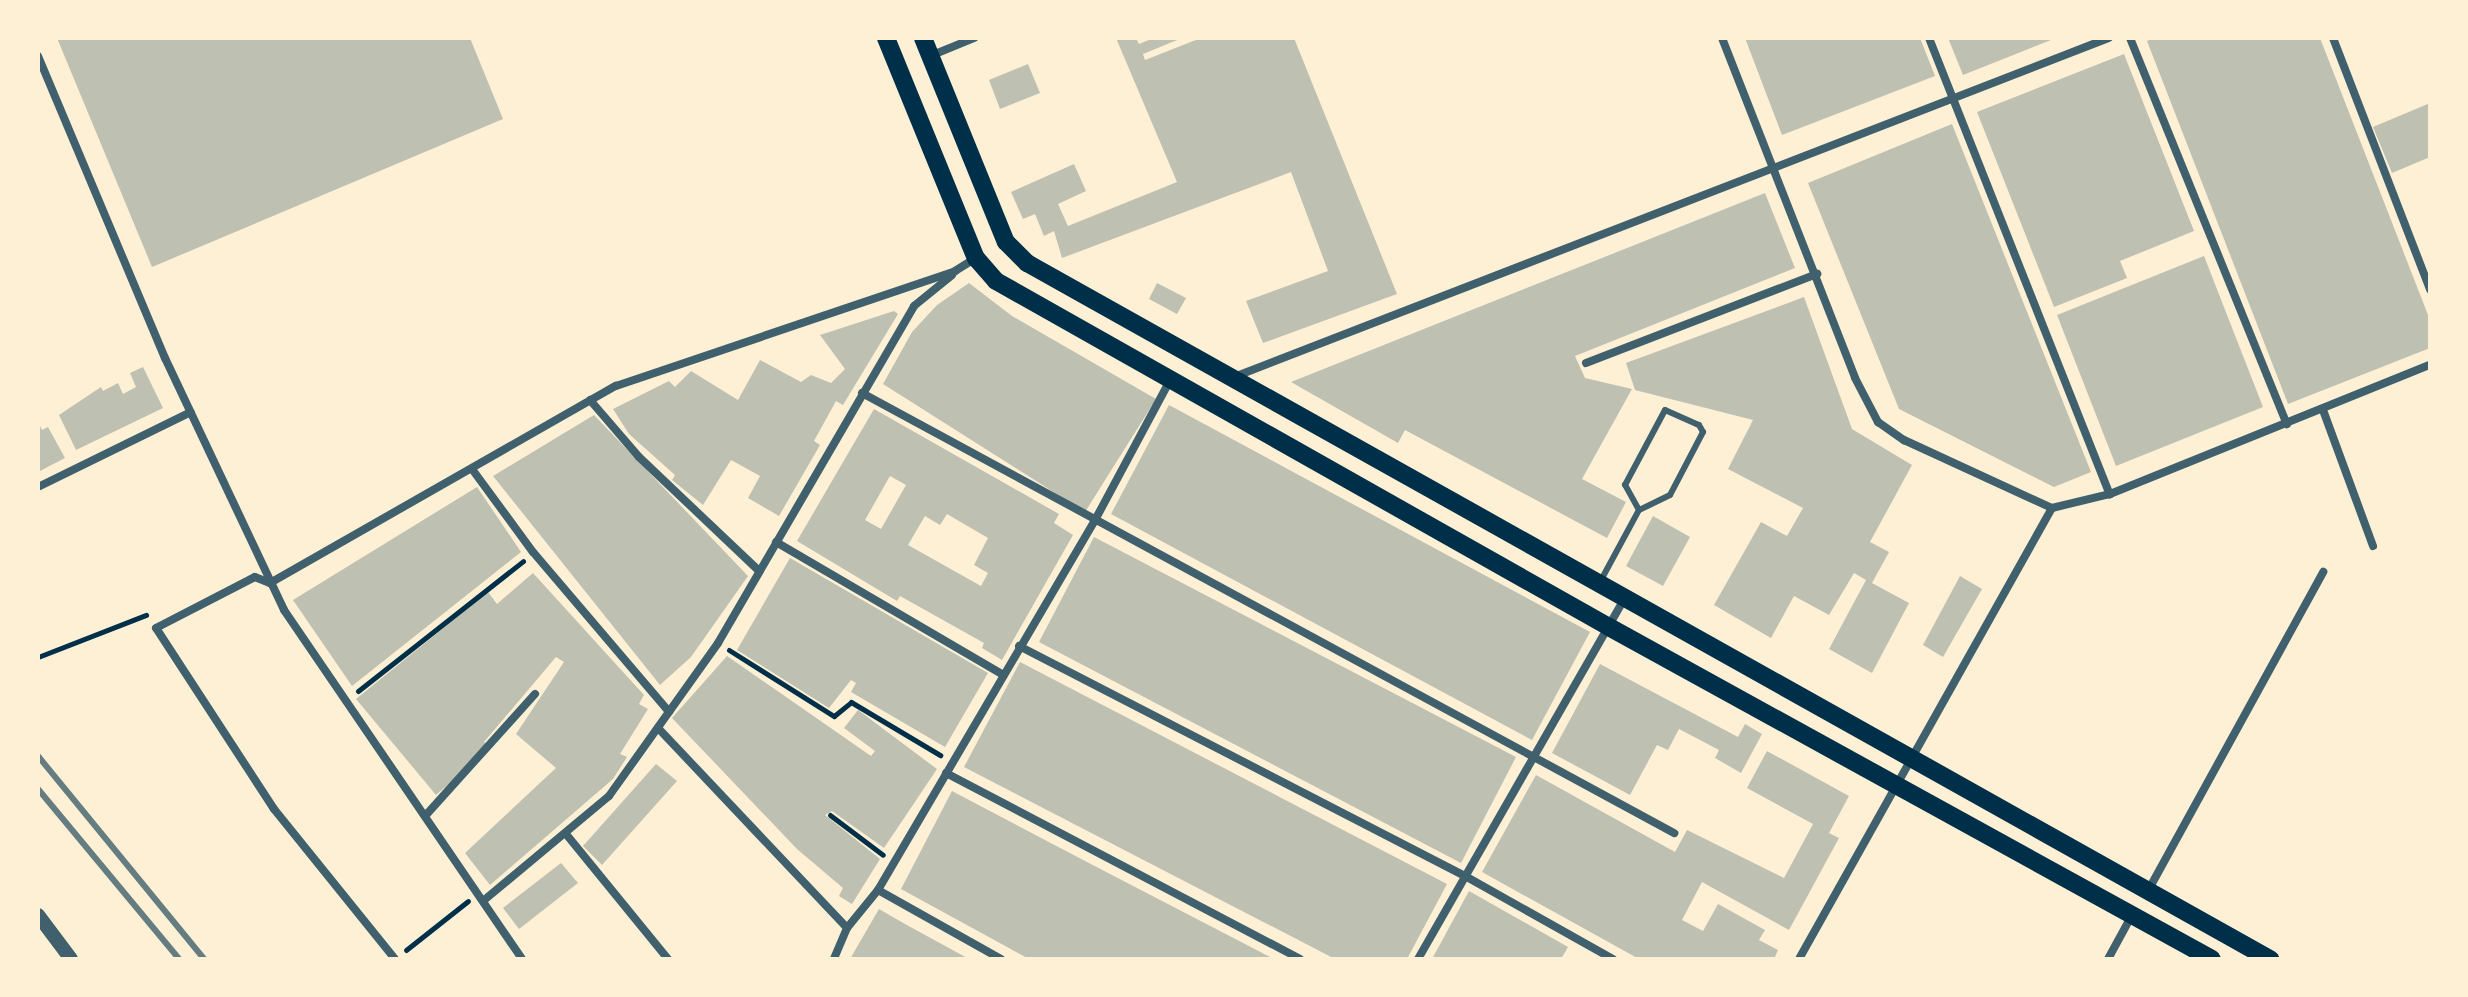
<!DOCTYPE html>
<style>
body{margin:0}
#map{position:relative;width:2468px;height:997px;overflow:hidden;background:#fdf0d5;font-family:"Titillium Web",sans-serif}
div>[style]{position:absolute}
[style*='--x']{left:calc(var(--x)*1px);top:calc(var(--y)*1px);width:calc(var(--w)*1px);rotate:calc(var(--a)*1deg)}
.building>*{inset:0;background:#bec0b2}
.path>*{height:5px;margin:-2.5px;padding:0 2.5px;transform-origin:2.5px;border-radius:2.5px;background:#003049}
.service>*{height:6px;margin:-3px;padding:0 3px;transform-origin:3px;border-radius:3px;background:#3f606c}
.minor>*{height:8px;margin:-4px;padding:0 4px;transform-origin:4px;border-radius:4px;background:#3f606c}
.tertiary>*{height:14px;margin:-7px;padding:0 7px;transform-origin:7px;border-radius:7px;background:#3f606c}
.primary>*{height:18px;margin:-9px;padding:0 9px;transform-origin:9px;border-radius:9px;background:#003049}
.rail>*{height:6px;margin:-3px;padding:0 3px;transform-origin:3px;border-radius:3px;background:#657d81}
span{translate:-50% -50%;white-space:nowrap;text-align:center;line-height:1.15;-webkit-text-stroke:8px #fdf0d5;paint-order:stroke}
.frame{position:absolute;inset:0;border:40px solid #fdf0d5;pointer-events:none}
</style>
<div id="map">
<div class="building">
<i style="clip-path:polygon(57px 38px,470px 38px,503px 119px,152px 267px)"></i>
<i style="clip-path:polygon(1116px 38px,1136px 38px,1139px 44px,1154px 38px,1182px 38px,1143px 54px,1145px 60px,1201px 38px,1294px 38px,1397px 294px,1263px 343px,1246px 301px,1328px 271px,1291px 172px,1062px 258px,1054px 231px,1044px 236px,1035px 214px,1023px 219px,1011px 192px,1074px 164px,1086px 191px,1058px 204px,1068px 226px,1177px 182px)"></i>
<i style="clip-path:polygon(1745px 38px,1920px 38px,1935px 76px,1782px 135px)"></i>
<i style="clip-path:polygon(1948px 38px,2056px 38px,1963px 75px)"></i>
<i style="clip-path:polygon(2154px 38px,2320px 38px,2430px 320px,2430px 348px,2288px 404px,2147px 41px)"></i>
<i style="clip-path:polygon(2124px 54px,2194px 231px,2120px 261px,2127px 278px,2054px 307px,1977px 112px)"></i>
<i style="clip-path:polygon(1028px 64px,1040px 93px,1000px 109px,989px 80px)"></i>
<i style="clip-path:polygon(2430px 103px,2430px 157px,2392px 173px,2373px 127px)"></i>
<i style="clip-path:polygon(1952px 124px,2091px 472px,2054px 487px,1899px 409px,1808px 183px)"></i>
<i style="clip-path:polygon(1765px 193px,1795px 268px,1575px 356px,1585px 378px,1632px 389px,1582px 479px,1626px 502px,1607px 538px,1405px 430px,1398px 443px,1291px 382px)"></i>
<i style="clip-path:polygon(2204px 256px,2263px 407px,2116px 466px,2057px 315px)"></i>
<i style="clip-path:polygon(969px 283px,1012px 316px,1156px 399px,1085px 512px,883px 384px,912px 332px,937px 305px)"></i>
<i style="clip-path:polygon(1157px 283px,1186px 298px,1177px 314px,1149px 299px)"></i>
<i style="clip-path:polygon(1804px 297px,1852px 429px,1912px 465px,1870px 542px,1889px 552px,1872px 583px,1909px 603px,1872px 673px,1829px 649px,1866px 580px,1854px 573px,1829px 615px,1794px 596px,1771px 638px,1714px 605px,1761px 522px,1787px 536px,1803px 508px,1728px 469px,1753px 420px,1635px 390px,1626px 363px)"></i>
<i style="clip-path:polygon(894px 311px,898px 314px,843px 405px,836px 401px,814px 441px,820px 445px,779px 516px,748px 498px,760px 476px,731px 460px,703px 505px,672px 480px,675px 475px,629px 434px,613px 409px,669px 381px,675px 387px,691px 371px,738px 400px,760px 360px,801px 382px,811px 375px,831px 383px,845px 369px,820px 335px)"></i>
<i style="clip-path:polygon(143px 367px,163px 408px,76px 450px,59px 415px,101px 387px,103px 391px,118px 383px,123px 394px,136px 387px,130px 373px)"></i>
<i style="clip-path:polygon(1169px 405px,1590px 632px,1532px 740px,1111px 514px)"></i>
<i style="clip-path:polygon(evenodd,874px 409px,1059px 514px,1054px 523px,1073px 535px,1002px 660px,982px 648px,984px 643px,900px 596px,897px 601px,797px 541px,874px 409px,890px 476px,906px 485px,881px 529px,865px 520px,890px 476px,874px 409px,947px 514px,988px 538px,974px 565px,988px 573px,981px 586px,908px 545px,925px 516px,940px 525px,947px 514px)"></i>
<i style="clip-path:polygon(594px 415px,748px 576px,691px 657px,660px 685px,493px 476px)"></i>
<i style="clip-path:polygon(38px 422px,42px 430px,48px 427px,65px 458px,38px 472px)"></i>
<i style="clip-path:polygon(477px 487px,521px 552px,352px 686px,293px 600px)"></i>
<i style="clip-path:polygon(1653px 516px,1690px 537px,1663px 586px,1626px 566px)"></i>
<i style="clip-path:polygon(1094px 537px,1516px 757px,1461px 863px,1039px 642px)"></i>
<i style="clip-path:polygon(790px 558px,988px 673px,945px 747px,851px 692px,856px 683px,851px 680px,829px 708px,737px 650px)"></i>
<i style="clip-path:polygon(533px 573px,644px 695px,639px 704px,648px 709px,620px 754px,627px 757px,613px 779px,490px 885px,465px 853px,556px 768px,516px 734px,564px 662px,556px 657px,484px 742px,490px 748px,436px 795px,356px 699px,488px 592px,497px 604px)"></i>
<i style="clip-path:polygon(1960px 576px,1982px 589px,1943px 657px,1923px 645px)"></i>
<i style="clip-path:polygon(727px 656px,871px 756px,875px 751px,844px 728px,858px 710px,937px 769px,884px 848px,832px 811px,825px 815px,880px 859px,852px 904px,839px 896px,843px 888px,797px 849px,672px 718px)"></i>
<i style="clip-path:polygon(1020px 662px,1447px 884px,1407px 959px,1335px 959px,964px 767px)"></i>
<i style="clip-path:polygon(1600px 664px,1738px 737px,1745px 724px,1762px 734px,1741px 773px,1715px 758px,1719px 750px,1679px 729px,1668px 750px,1657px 745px,1630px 795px,1552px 753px)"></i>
<i style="clip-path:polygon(1767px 751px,1849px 796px,1829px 833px,1839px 838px,1789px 930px,1702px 882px,1682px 920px,1703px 931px,1718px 904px,1765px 930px,1759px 940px,1778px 950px,1774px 959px,1639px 959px,1482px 872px,1536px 775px,1675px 852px,1687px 830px,1784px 878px,1813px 824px,1747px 788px)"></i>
<i style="clip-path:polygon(656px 764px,677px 781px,602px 865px,583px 846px)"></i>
<i style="clip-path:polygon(952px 791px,1085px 861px,1274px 959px,1029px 959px,901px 889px)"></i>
<i style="clip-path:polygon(561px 863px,578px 883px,519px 929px,503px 908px)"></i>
<i style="clip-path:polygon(1469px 891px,1568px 947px,1561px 959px,1432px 959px)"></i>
<i style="clip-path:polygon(879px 909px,905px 924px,969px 959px,850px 959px)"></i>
</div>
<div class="path">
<i style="--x:729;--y:650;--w:124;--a:32.2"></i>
<i style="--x:834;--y:716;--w:22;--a:-39"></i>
<i style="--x:851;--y:702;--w:104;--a:30.8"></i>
<i style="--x:38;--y:657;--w:116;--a:-21.3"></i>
<i style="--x:358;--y:691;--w:210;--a:-38.2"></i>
<i style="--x:830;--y:815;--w:66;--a:37"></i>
<i style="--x:406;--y:950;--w:79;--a:-38.3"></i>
</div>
<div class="service">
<i style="--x:1665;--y:410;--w:37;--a:24"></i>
<i style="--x:1699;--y:425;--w:8;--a:60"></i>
<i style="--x:1703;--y:432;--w:71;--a:117.6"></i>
<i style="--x:1670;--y:495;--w:34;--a:154"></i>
<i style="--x:1639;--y:510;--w:29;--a:-119"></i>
<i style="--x:1625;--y:485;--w:85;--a:-61.9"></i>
<i style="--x:1600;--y:582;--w:82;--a:-61.6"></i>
</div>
<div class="minor">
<i style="--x:1722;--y:38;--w:365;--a:68.6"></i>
<i style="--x:1855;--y:378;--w:50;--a:62.4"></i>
<i style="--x:1878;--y:422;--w:32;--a:35"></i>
<i style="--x:1904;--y:440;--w:163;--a:24.7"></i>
<i style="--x:1929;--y:38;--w:491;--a:68.4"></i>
<i style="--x:2130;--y:38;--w:417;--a:67.9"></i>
<i style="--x:2333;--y:38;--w:270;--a:68.9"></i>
<i style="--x:38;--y:56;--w:328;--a:67.2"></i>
<i style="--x:165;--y:358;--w:279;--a:64.7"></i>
<i style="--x:284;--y:610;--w:422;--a:55.7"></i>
<i style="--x:930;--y:56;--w:48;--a:-22.2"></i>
<i style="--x:1586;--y:363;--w:248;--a:-21.1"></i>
<i style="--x:1234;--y:377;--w:938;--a:-21.18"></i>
<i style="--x:862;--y:393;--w:924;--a:28.45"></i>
<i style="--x:590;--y:400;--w:75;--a:49.3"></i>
<i style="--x:639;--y:457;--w:166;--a:43.5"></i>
<i style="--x:2323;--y:410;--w:145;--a:69.8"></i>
<i style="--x:472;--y:469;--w:103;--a:53.7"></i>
<i style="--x:533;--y:552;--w:210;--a:49.6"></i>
<i style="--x:38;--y:487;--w:170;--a:-26.1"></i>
<i style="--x:776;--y:542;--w:262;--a:30.3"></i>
<i style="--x:1019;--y:646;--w:502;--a:27.28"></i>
<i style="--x:1465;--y:876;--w:170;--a:29.3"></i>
<i style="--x:658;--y:728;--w:275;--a:46.6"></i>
<i style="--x:847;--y:928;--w:34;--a:113"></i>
<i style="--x:946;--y:773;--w:400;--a:27.7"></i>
<i style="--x:426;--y:815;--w:163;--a:-48"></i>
<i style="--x:566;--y:834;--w:161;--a:50.8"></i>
<i style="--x:2149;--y:889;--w:362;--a:-61.2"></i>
<i style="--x:878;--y:890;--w:141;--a:29.3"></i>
<i style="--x:483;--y:901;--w:164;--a:-39.8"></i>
<i style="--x:609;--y:796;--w:188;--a:-54.5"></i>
<i style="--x:718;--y:643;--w:390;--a:-59.8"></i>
<i style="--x:914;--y:306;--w:49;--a:-39.2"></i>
<i style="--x:847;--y:928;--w:49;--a:-50.8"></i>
<i style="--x:878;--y:890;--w:427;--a:-59.6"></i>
<i style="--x:1094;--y:522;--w:161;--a:-61.8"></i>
<i style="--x:395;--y:959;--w:193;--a:-128.9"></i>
<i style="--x:274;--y:809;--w:216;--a:-123.1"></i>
<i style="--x:156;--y:628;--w:111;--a:-27.3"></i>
<i style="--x:255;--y:577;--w:16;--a:22"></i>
<i style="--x:270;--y:583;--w:398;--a:-29.7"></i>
<i style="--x:616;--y:386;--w:358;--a:-18.7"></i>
<i style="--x:955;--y:271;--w:25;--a:-32"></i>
<i style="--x:1418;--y:959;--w:414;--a:-60.2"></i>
<i style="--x:1799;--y:959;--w:517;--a:-60.71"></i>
<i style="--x:2052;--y:508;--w:60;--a:-13.6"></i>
<i style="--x:2110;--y:494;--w:345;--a:-22"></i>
<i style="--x:2108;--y:959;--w:50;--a:-61.4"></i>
</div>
<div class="tertiary">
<i style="--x:38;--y:915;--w:55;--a:53.1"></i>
</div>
<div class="primary">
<i style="--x:886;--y:38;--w:238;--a:67.8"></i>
<i style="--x:976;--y:258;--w:30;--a:49"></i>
<i style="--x:996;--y:281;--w:704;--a:29.44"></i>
<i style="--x:1609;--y:627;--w:688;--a:28.84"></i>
<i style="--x:923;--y:38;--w:220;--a:67.9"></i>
<i style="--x:1006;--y:242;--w:30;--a:45"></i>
<i style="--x:1027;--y:263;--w:1425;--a:29.25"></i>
</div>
<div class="rail">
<i style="--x:38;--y:756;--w:262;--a:50.7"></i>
<i style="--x:38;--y:789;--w:221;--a:50.3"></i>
</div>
<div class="frame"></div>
</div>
